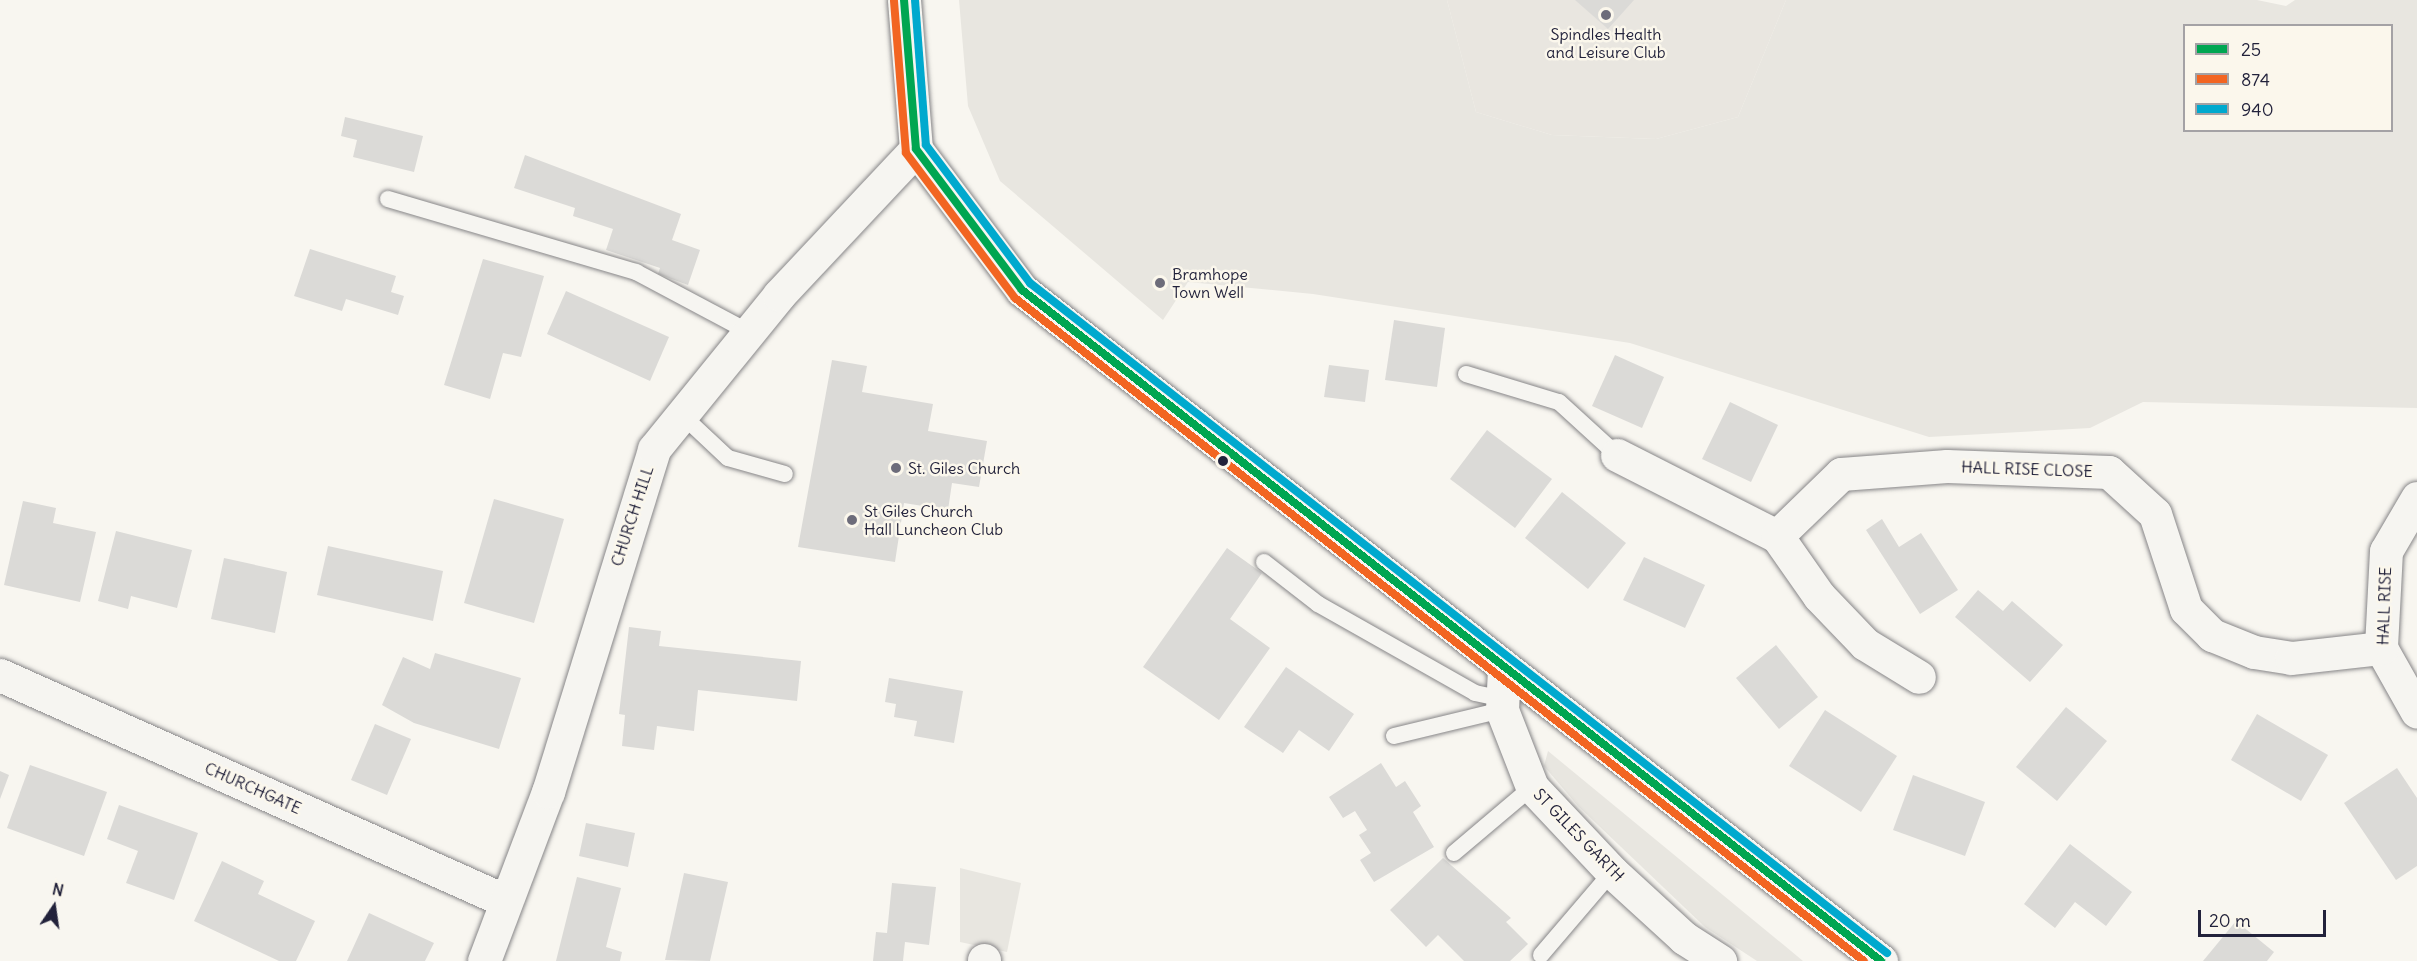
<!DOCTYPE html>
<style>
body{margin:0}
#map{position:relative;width:2417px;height:961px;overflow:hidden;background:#f8f6f0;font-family:Delius,sans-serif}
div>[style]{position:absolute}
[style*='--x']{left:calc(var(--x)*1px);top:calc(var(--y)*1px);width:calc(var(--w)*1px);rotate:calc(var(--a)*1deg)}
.built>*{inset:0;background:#e9e6e0}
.green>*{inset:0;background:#e8e6e0}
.building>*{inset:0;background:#dbdad7}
.roads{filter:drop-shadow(0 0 2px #878688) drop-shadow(0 0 2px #878688)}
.service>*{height:16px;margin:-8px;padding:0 8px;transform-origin:8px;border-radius:8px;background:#f6f5f1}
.minor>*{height:33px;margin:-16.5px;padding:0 16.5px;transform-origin:16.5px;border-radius:16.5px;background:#f6f5f1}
.trunk>*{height:33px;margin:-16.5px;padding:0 16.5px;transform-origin:16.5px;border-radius:16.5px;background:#f6f5f1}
.bus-1>*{height:8px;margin:-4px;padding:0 4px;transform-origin:4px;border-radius:4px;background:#00a651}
.bus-2>*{height:8px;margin:-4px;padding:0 4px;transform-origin:4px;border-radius:4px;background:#f26522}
.bus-3>*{height:8px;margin:-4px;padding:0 4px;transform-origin:4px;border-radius:4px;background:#00a9ce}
.dots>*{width:16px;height:16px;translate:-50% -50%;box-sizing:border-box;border:3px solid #fbf7ec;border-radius:50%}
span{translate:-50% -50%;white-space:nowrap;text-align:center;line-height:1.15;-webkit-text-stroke:5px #fbf7ec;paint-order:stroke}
.poi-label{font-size:16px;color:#22223b}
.left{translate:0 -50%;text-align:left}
.street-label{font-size:16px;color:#22223b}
.legend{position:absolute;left:2183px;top:24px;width:210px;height:108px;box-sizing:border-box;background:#fbf7ec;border:2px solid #a4a2a5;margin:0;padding:8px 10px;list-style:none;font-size:18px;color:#22223b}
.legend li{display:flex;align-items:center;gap:12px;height:30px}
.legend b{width:30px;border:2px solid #a4a2a5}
.north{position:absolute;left:24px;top:877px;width:60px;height:60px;-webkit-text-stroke:4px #fbf7ec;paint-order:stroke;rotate:13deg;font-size:16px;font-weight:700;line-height:24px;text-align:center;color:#22223b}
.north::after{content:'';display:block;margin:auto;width:21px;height:27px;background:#22223b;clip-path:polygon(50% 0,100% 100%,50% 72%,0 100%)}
.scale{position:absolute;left:2198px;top:910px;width:128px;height:27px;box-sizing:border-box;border:3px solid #22223b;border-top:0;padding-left:8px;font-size:18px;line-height:21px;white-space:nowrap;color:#22223b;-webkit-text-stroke:4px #fbf7ec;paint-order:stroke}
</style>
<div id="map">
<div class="built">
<i style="clip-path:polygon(1447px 0,1786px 0,1738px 117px,1656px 139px,1552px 135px,1476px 112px)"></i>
</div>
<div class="green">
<i style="clip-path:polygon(evenodd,959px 0,1447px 0,1476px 112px,1552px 135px,1656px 139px,1738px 117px,1786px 0,2257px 0,2286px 6px,2295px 0,2417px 0,2417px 408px,2143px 402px,2090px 428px,1929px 437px,1630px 343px,1313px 294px,1188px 282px,1163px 320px,1000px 181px,968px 106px,959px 0,2184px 26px,2392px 26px,2392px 130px,2184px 130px,2184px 26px)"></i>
<i style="clip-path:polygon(1548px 751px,1785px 946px,1803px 961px,1757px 961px,1705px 927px,1578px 806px,1544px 766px)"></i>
<i style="clip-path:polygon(960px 868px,1021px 883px,1007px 952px,960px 942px)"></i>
</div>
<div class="building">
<i style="clip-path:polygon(1575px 0,1634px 0,1608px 29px)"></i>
<i style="clip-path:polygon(345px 117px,423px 136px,414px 172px,353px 157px,357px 140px,341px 136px)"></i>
<i style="clip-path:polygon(525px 155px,681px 214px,672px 240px,700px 250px,688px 285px,658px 274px,660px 268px,606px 250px,613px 229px,573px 216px,575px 208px,514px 188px)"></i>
<i style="clip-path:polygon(310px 249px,396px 276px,391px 292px,404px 296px,398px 315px,346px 299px,342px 311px,294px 296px)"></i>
<i style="clip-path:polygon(483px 259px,544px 276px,521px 357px,503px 353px,490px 399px,444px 385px)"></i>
<i style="clip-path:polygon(566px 291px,669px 337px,650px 381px,547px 334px)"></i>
<i style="clip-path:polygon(1394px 320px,1445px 328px,1437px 387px,1385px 380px)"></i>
<i style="clip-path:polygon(1615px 355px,1664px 377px,1642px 428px,1592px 406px)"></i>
<i style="clip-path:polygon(832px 360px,867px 366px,862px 392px,933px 404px,928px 431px,987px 441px,979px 487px,952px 483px,948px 510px,904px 503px,895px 562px,798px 547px)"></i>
<i style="clip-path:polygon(1329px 365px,1369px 370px,1365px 402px,1324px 397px)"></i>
<i style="clip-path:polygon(1730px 402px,1778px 425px,1751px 482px,1702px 459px)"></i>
<i style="clip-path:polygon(1487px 430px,1552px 479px,1515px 528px,1450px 479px)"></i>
<i style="clip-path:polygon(1562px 492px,1626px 543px,1588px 589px,1525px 538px)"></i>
<i style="clip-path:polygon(494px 499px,564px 519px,534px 623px,464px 603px)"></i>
<i style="clip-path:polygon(23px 501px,56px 508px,53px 523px,96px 532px,80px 602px,4px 585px)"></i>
<i style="clip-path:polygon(1882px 519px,1899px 547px,1921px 533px,1958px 590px,1920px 614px,1866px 530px)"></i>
<i style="clip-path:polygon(116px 531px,192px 550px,177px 608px,131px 596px,128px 609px,98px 601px)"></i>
<i style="clip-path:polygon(328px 546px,443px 571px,433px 621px,317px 595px)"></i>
<i style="clip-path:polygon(1227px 548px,1262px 573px,1230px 619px,1270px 648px,1219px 720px,1143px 667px)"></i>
<i style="clip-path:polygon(1644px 557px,1705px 585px,1685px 628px,1623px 600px)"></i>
<i style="clip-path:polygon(224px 558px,287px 572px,275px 633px,211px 619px)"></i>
<i style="clip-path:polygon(1978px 590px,2003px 611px,2012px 601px,2063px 645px,2030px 682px,1955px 617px)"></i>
<i style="clip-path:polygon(629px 627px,661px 631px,659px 646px,801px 661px,797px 701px,698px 690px,694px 731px,657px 726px,654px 750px,622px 746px,625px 715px,619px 714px)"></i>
<i style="clip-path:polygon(1776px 645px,1818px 697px,1779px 729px,1736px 678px)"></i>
<i style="clip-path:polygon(435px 653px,521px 678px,499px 749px,414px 723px,382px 705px,403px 657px,430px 669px)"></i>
<i style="clip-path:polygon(1286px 667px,1354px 714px,1329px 751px,1299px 730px,1283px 753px,1244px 727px)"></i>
<i style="clip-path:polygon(889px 678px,963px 691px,954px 743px,914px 736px,917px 721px,894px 717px,896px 704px,885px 702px)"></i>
<i style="clip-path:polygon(2066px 707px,2107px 741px,2057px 801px,2016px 767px)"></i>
<i style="clip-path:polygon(1825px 710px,1897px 756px,1861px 812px,1789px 766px)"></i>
<i style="clip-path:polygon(2257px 714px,2328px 755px,2301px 801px,2231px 760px)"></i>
<i style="clip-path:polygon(375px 724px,411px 739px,387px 795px,351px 780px)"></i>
<i style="clip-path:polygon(1381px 763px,1396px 787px,1405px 781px,1421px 806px,1413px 812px,1434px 847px,1374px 882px,1360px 860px,1371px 853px,1359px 835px,1367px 830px,1355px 811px,1343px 818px,1329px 797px)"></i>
<i style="clip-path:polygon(30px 765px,107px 792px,84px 856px,7px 828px)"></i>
<i style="clip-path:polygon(2397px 768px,2417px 798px,2417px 866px,2396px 880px,2344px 803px)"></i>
<i style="clip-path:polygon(0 771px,9px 775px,0 799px)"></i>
<i style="clip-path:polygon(1913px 775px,1985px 802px,1965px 856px,1893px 830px)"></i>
<i style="clip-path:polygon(119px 805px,198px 833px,174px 900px,126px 883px,138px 851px,107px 839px)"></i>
<i style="clip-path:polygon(586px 823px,635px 833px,628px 867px,579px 856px)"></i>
<i style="clip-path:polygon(2070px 844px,2132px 892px,2106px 926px,2075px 902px,2055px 928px,2024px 904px)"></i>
<i style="clip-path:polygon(1443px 858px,1511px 918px,1506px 922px,1528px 944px,1510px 961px,1464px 961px,1438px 935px,1426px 947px,1390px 910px)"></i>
<i style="clip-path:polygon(222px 861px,264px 881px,258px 894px,315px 921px,296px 961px,279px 961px,194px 921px)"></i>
<i style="clip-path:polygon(684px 873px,728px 882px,710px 961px,665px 960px)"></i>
<i style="clip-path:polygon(577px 877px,621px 888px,606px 947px,622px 952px,620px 961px,556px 961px)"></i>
<i style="clip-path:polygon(892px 883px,936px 887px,929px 945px,905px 942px,903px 961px,873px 961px,876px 932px,887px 933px)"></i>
<i style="clip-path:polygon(369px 913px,434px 943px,425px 961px,347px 961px)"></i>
<i style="clip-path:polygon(2236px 921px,2274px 952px,2267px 961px,2203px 961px)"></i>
</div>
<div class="roads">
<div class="service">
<i style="--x:388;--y:199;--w:259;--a:16.4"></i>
<i style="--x:636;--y:272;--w:128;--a:28"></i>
<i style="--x:1466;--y:374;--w:97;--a:16.8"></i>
<i style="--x:1559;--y:402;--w:79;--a:42.4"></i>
<i style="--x:682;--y:415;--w:63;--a:43.1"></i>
<i style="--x:728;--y:458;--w:59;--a:15.7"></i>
<i style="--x:1264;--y:562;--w:68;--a:37.9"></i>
<i style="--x:1318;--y:604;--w:180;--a:29.5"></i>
<i style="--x:1475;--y:693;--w:29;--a:12"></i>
<i style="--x:1394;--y:736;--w:111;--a:-13.5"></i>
<i style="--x:1454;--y:853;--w:102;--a:-40.2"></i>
<i style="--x:1541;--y:955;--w:109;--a:-49.5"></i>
</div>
<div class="minor">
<i style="--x:1617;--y:455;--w:179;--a:26.9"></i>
<i style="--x:1777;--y:536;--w:73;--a:55"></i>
<i style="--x:1819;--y:596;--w:66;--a:46.2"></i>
<i style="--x:1865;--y:644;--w:63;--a:31.4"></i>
<i style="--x:2417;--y:498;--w:61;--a:120.3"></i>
<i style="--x:2386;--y:551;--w:97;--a:93"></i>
<i style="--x:2381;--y:648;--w:73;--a:60.6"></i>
<i style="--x:1777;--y:536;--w:89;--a:-44.1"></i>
<i style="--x:1841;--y:474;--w:106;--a:-4.3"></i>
<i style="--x:1947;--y:466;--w:162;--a:2.1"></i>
<i style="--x:2109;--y:472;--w:62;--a:42.4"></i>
<i style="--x:2155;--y:514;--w:100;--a:71.9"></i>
<i style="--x:2186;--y:609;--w:37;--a:45"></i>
<i style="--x:2212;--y:635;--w:45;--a:22"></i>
<i style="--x:2254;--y:652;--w:37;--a:9"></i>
<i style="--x:2291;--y:658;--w:91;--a:-6.3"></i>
<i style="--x:1504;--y:669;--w:41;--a:92.8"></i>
<i style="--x:1502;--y:710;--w:83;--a:68.7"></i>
<i style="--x:1532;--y:787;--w:117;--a:46.7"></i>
<i style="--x:1612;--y:872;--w:98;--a:42.5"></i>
<i style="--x:1684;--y:938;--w:43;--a:32.6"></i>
<i style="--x:0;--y:675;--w:554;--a:24.07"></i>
<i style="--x:984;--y:960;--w:1;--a:90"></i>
<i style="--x:484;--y:961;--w:181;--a:-69.3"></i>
<i style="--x:548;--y:792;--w:359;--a:-72.8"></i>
<i style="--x:654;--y:449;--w:198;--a:-50.9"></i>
<i style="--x:779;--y:295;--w:200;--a:-46.8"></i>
</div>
<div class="trunk">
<i style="--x:904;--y:0;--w:149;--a:85.4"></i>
<i style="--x:916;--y:149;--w:176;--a:53.1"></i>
<i style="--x:1022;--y:290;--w:1090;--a:37.99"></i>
</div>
</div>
<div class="bus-1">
<i style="--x:904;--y:0;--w:149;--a:85.4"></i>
<i style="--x:916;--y:149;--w:176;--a:53.1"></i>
<i style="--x:1022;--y:290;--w:1090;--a:37.99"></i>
</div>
<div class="bus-2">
<i style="--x:894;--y:1;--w:152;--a:85.5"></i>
<i style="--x:906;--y:153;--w:181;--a:53.1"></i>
<i style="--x:1015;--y:298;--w:1077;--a:37.99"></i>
</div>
<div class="bus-3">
<i style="--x:915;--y:0;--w:145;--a:85.7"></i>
<i style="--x:926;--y:145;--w:173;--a:53"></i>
<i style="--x:1030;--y:283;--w:1088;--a:38.02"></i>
</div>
<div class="dots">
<i style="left:1606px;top:15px;background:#6d6c7a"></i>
<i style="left:1160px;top:283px;background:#6d6c7a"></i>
<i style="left:1223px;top:461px;background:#22223b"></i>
<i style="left:896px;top:468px;background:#6d6c7a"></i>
<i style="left:852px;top:520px;background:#6d6c7a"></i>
</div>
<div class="poi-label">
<span style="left:1606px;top:43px">Spindles Health<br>and Leisure Club</span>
<span class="left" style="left:1172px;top:283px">Bramhope<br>Town Well</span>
<span class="left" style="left:908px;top:468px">St. Giles Church</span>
<span class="left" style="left:864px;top:520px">St Giles Church<br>Hall Luncheon Club</span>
</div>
<div class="street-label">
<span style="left:2027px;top:469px;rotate:2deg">HALL RISE CLOSE</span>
<span style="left:632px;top:516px;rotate:-72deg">CHURCH HILL</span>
<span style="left:2384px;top:606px;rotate:-88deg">HALL RISE</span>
<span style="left:253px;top:788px;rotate:24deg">CHURCHGATE</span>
<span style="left:1579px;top:835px;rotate:46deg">ST GILES GARTH</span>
</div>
<ul class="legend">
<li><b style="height:8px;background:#00a651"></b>25</li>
<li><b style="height:8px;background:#f26522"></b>874</li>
<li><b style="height:8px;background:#00a9ce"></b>940</li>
</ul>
<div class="north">N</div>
<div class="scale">20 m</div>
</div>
